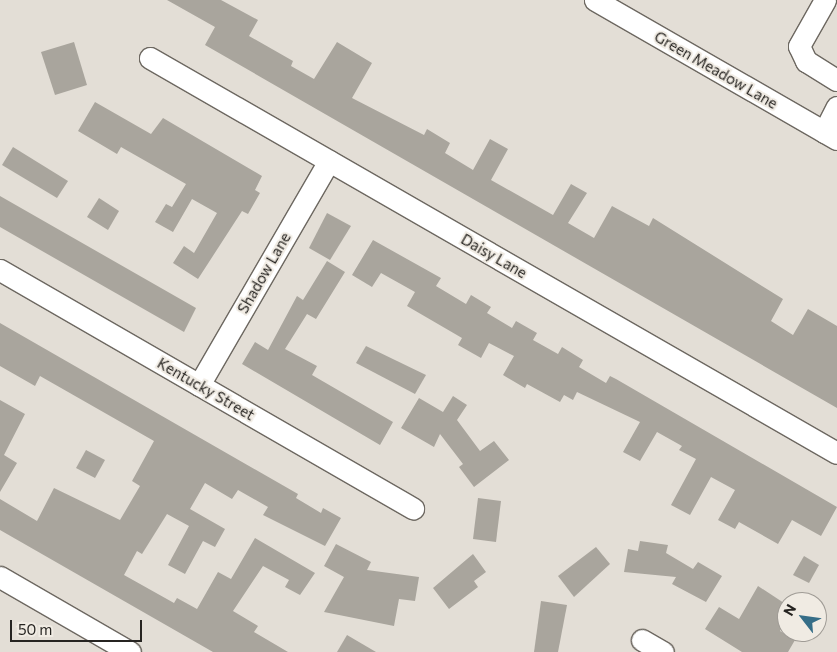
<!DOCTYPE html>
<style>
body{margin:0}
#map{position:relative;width:837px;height:652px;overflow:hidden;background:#e3ded6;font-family:Commissioner,sans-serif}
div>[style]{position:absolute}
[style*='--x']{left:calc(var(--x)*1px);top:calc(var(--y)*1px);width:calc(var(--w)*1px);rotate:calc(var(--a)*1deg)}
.building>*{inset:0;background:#a9a59d}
.roads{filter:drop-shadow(1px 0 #6d6861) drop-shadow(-1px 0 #6d6861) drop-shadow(0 1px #6d6861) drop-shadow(0 -1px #6d6861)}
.minor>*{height:21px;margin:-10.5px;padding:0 10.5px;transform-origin:10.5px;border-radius:10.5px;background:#fff}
span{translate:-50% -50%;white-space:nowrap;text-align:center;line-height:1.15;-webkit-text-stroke:4px #f0ebe3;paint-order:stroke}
.street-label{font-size:15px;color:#262421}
.north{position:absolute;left:777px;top:592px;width:50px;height:50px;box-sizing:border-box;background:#f0ebe3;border:1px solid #9f9b95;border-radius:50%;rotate:300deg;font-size:14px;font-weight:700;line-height:20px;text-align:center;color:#262421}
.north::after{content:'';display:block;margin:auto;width:18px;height:22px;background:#356d87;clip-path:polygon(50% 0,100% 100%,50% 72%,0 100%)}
.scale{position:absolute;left:10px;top:620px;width:132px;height:22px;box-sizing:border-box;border:2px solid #262421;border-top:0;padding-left:6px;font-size:15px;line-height:18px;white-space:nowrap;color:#262421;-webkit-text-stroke:4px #f0ebe3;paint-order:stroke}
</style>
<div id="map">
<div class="building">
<div style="clip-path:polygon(167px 0,221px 0,258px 20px,249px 36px,293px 61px,291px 66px,314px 79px,337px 42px,372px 63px,352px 98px,424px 135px,427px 129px,450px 143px,445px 153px,473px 170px,490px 139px,508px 149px,491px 180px,553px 215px,571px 184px,587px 193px,568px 223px,594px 238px,612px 206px,649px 226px,653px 218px,783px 299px,771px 321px,793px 335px,808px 309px,837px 326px,837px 408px,205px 45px,215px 27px)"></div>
<div style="clip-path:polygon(74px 42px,87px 85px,55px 95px,41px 52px)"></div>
<div style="clip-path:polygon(95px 102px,151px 134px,163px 118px,262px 176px,255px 190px,260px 193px,248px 214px,242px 211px,198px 279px,173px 263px,184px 246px,194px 253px,217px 213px,192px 199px,173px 232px,155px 222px,166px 204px,172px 207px,186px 184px,121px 147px,117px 154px,78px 131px)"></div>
<div style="clip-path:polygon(13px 147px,68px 181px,57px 198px,2px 165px)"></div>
<div style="clip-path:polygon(0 196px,196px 308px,184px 332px,0 227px)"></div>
<div style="clip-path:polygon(99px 198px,119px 211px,108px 230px,87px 217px)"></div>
<div style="clip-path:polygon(327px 213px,351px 226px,330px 260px,309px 248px)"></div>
<div style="clip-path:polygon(373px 240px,441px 278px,436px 286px,466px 304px,471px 295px,491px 307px,487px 313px,512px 328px,516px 321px,537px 333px,533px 340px,558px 354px,562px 347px,583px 360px,579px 367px,606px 383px,610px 376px,616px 379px,837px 507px,821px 536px,792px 520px,778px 544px,739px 522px,735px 529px,718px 520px,735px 490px,711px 477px,690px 515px,671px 505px,696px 459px,679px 450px,682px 446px,657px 432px,640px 461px,623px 452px,640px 422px,577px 392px,573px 400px,564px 395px,560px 402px,527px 384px,525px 388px,503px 375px,514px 356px,489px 343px,481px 358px,458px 345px,462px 338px,407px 306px,415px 292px,381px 273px,372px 287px,352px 275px)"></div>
<div style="clip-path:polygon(327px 261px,345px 272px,316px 319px,307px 314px,285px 349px,317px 366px,312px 375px,393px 422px,380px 445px,242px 364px,255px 342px,268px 350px,297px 296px,303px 300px)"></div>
<div style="clip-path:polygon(0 323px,298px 494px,296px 498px,321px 513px,323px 508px,341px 518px,325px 546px,263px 515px,268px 507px,238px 490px,232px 499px,205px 483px,190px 509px,225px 529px,215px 547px,203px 541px,185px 574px,168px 565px,189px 526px,167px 514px,142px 554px,137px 551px,124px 575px,174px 603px,177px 598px,197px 609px,218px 572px,231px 579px,255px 538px,315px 573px,300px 595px,285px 587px,289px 580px,263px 566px,233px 611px,258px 626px,254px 632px,288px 652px,213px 652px,0 530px,0 499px,37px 521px,54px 488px,120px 520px,140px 486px,132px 481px,154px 441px,40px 376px,35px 386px,0 366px)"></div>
<div style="clip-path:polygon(366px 346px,426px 375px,415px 394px,356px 363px)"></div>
<div style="clip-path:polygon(453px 396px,467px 405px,457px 420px,480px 451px,494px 441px,509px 460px,474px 487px,459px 467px,463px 464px,440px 434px,434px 447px,401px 428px,419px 398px,443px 412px)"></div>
<div style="clip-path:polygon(0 400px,25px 414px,4px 455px,17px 463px,0 492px)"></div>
<div style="clip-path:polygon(86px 450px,105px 460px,95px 478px,76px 468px)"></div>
<div style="clip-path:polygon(478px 498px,501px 501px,496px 542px,473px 539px)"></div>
<div style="clip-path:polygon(640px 541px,668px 545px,666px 553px,693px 569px,698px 562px,722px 576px,706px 602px,672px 584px,676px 577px,624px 572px,628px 549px,638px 551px)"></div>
<div style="clip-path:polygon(336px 544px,371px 562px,367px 570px,419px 577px,415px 601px,399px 599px,394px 626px,324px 612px,344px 577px,324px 566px)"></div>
<div style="clip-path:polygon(596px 547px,610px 564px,574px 597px,558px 576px)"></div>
<div style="clip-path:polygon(473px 554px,486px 572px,474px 581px,478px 587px,449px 609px,433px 588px)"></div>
<div style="clip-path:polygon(804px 556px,819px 565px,809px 583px,793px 575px)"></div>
<div style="clip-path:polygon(758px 586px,787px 605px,787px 618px,780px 631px,795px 640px,788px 652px,742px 652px,705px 629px,719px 607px,739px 619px)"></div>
<div style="clip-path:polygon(541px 601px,567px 605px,558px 652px,534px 652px)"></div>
<div style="clip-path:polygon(347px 635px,376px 652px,337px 652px)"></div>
</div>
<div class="roads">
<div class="minor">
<div style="--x:595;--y:0;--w:279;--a:29.9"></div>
<div style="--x:825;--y:0;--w:53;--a:119.5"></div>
<div style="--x:799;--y:46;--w:17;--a:65"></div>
<div style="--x:806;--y:61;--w:36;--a:32"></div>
<div style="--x:150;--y:58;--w:792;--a:29.9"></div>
<div style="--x:824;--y:132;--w:28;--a:-63"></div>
<div style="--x:0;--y:270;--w:477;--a:30"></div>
<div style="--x:199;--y:385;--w:259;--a:-59.9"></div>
<div style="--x:0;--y:577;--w:150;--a:30"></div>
<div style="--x:642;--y:640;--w:24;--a:30"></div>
</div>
</div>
<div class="street-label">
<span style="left:716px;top:70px;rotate:30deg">Green Meadow Lane</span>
<span style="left:494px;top:256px;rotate:30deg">Daisy Lane</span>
<span style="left:264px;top:273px;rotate:-60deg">Shadow Lane</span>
<span style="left:206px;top:389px;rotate:30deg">Kentucky Street</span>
</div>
<div class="north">N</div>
<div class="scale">50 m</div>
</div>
